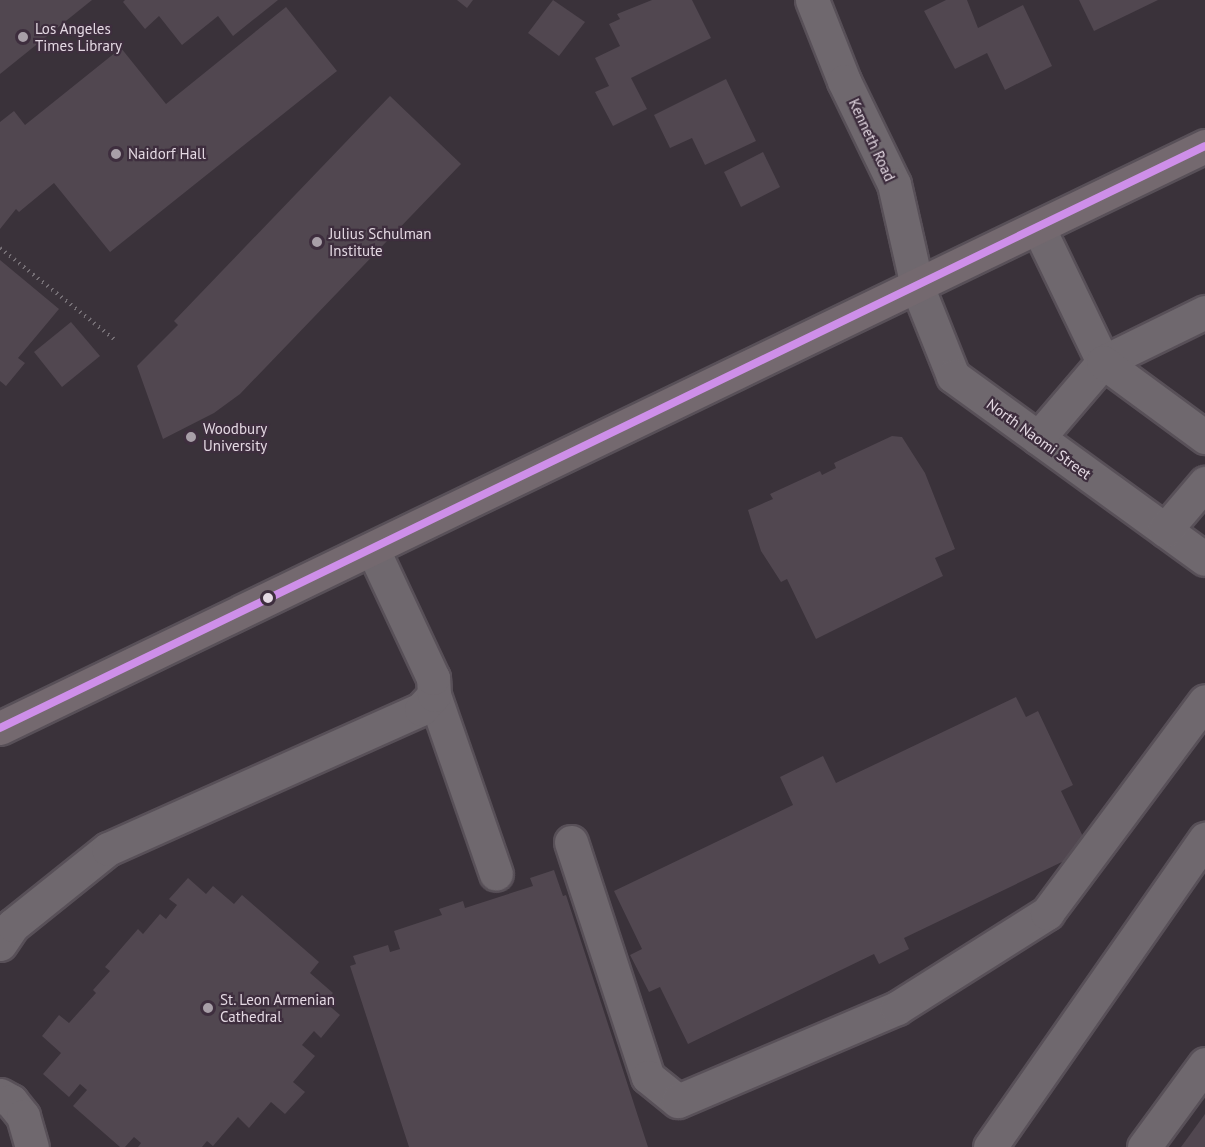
<!DOCTYPE html>
<style>
body{margin:0}
#map{position:relative;width:1205px;height:1147px;overflow:hidden;background:#3a323a;font-family:"PT Sans",sans-serif}
div>[style]{position:absolute}
[style*='--x']{left:calc(var(--x)*1px);top:calc(var(--y)*1px);width:calc(var(--w)*1px);rotate:calc(var(--a)*1deg)}
.building>*{inset:0;background:#514750}
.path>*{height:4px;margin-top:-2px;transform-origin:0;background:repeating-linear-gradient(90deg,#756f75 0 1.5px,transparent 0 6px)}
.roads{filter:drop-shadow(2px 0 #585058) drop-shadow(-2px 0 #585058) drop-shadow(0 2px #585058) drop-shadow(0 -2px #585058)}
.minor>*{height:33px;margin:-16.5px;padding:0 16.5px;transform-origin:16.5px;border-radius:16.5px;background:#6f686e}
.major>*{height:33px;margin:-16.5px;padding:0 16.5px;transform-origin:16.5px;border-radius:16.5px;background:#74696f}
.bus-1>*{height:8px;margin:-4px;padding:0 4px;transform-origin:4px;border-radius:4px;background:#ce8fe9}
.dots>*{width:16px;height:16px;translate:-50% -50%;box-sizing:border-box;border:3px solid #3e2e3e;border-radius:50%}
span{translate:-50% -50%;white-space:nowrap;text-align:center;line-height:1.15;-webkit-text-stroke:4.5px #3e2e3e;paint-order:stroke}
.poi-label{font-size:15px;color:#e4d9e3}
.left{translate:0 -50%;text-align:left}
.street-label{font-size:15px;color:#e4d9e3}
</style>
<div id="map">
<div class="building">
<div style="clip-path:polygon(0 0,92px 0,0 74px)"></div>
<div style="clip-path:polygon(125px 0,278px 0,233px 36px,218px 16px,182px 45px,159px 16px,145px 29px,123px 2px)"></div>
<div style="clip-path:polygon(457px 0,473px 0,467px 8px)"></div>
<div style="clip-path:polygon(553px 0,585px 22px,559px 56px,528px 33px)"></div>
<div style="clip-path:polygon(652px 0,692px 0,711px 38px,631px 78px,647px 109px,613px 126px,595px 92px,609px 86px,595px 58px,620px 46px,609px 24px,620px 19px,617px 14px)"></div>
<div style="clip-path:polygon(946px 0,967px 0,978px 28px,1023px 5px,1052px 66px,1005px 90px,987px 53px,955px 69px,924px 11px)"></div>
<div style="clip-path:polygon(1079px 0,1158px 0,1094px 31px)"></div>
<div style="clip-path:polygon(286px 7px,337px 71px,110px 252px,54px 183px,19px 212px,16px 209px,0 229px,0 122px,14px 111px,25px 125px,121px 48px,166px 104px)"></div>
<div style="clip-path:polygon(726px 79px,756px 141px,705px 165px,692px 138px,670px 148px,654px 115px)"></div>
<div style="clip-path:polygon(390px 96px,461px 164px,240px 394px,214px 413px,163px 439px,137px 366px,178px 325px,174px 321px)"></div>
<div style="clip-path:polygon(763px 152px,780px 187px,741px 207px,724px 172px)"></div>
<div style="clip-path:polygon(0 260px,59px 309px,18px 358px,25px 363px,6px 386px,0 381px)"></div>
<div style="clip-path:polygon(71px 322px,100px 356px,62px 387px,34px 352px)"></div>
<div style="clip-path:polygon(892px 436px,902px 437px,925px 473px,955px 549px,935px 558px,943px 576px,816px 639px,787px 579px,781px 582px,761px 551px,748px 510px,773px 499px,770px 494px,820px 471px,822px 475px,836px 468px,834px 463px)"></div>
<div style="clip-path:polygon(1016px 697px,1026px 717px,1038px 711px,1073px 785px,1061px 791px,1089px 849px,904px 938px,909px 949px,879px 964px,874px 954px,688px 1044px,660px 987px,649px 992px,630px 955px,642px 949px,614px 891px,793px 805px,780px 777px,823px 756px,836px 783px)"></div>
<div style="clip-path:polygon(554px 870px,563px 896px,566px 895px,648px 1147px,409px 1147px,350px 966px,356px 964px,353px 956px,388px 945px,390px 952px,400px 949px,394px 931px,442px 915px,439px 909px,463px 901px,465px 908px,533px 886px,530px 878px)"></div>
<div style="clip-path:polygon(188px 878px,206px 894px,213px 886px,234px 904px,242px 895px,319px 962px,310px 973px,333px 993px,325px 1002px,340px 1015px,321px 1038px,314px 1031px,302px 1045px,315px 1056px,293px 1082px,305px 1092px,285px 1114px,271px 1102px,249px 1128px,238px 1117px,213px 1146px,207px 1141px,202px 1147px,138px 1147px,141px 1143px,134px 1137px,125px 1147px,120px 1147px,73px 1106px,87px 1090px,80px 1084px,69px 1097px,43px 1074px,61px 1053px,42px 1036px,59px 1015px,69px 1023px,96px 993px,93px 990px,110px 971px,105px 967px,138px 929px,143px 934px,160px 914px,166px 919px,177px 905px,169px 899px)"></div>
<div style="clip-path:polygon(1205px 1114px,1205px 1147px,1181px 1147px)"></div>
</div>
<div class="path">
<div style="--x:0;--y:248;--w:146;--a:38.6"></div>
</div>
<div class="roads">
<div class="minor">
<div style="--x:812;--y:0;--w:87;--a:68.4"></div>
<div style="--x:844;--y:81;--w:114;--a:64.1"></div>
<div style="--x:894;--y:184;--w:105;--a:77.3"></div>
<div style="--x:917;--y:286;--w:97;--a:68.2"></div>
<div style="--x:953;--y:376;--w:311;--a:36"></div>
<div style="--x:1038;--y:227;--w:150;--a:64.3"></div>
<div style="--x:1103;--y:362;--w:114;--a:-26.1"></div>
<div style="--x:1038;--y:438;--w:100;--a:-49.5"></div>
<div style="--x:1103;--y:362;--w:127;--a:36.3"></div>
<div style="--x:1165;--y:530;--w:62;--a:-49.6"></div>
<div style="--x:434;--y:695;--w:189;--a:70.9"></div>
<div style="--x:571;--y:842;--w:247;--a:71.9"></div>
<div style="--x:648;--y:1077;--w:38;--a:39"></div>
<div style="--x:678;--y:1101;--w:238;--a:-23"></div>
<div style="--x:897;--y:1008;--w:178;--a:-32.3"></div>
<div style="--x:1047;--y:913;--w:264;--a:-53.3"></div>
<div style="--x:0;--y:944;--w:23;--a:-56"></div>
<div style="--x:13;--y:925;--w:122;--a:-38.7"></div>
<div style="--x:108;--y:849;--w:343;--a:-24.1"></div>
<div style="--x:421;--y:709;--w:19;--a:-47"></div>
<div style="--x:434;--y:695;--w:17;--a:-93"></div>
<div style="--x:433;--y:678;--w:141;--a:-115.1"></div>
<div style="--x:0;--y:1095;--w:13;--a:29"></div>
<div style="--x:11;--y:1101;--w:19;--a:51"></div>
<div style="--x:23;--y:1116;--w:32;--a:74"></div>
<div style="--x:990;--y:1147;--w:376;--a:-55.1"></div>
<div style="--x:1144;--y:1147;--w:103;--a:-53.7"></div>
</div>
<div class="major">
<div style="--x:0;--y:728;--w:1338;--a:-25.78"></div>
</div>
</div>
<div class="bus-1">
<div style="--x:0;--y:728;--w:1338;--a:-25.78"></div>
</div>
<div class="dots">
<div style="left:23px;top:37px;background:#a89fa8"></div>
<div style="left:116px;top:154px;background:#a89fa8"></div>
<div style="left:317px;top:242px;background:#a89fa8"></div>
<div style="left:191px;top:437px;background:#a89fa8"></div>
<div style="left:268px;top:598px;background:#e4d9e3"></div>
<div style="left:208px;top:1008px;background:#a89fa8"></div>
</div>
<div class="poi-label">
<span class="left" style="left:35px;top:37px">Los Angeles<br>Times Library</span>
<span class="left" style="left:128px;top:154px">Naidorf Hall</span>
<span class="left" style="left:329px;top:242px">Julius Schulman<br>Institute</span>
<span class="left" style="left:203px;top:437px">Woodbury<br>University</span>
<span class="left" style="left:220px;top:1008px">St. Leon Armenian<br>Cathedral</span>
</div>
<div class="street-label">
<span style="left:872px;top:140px;rotate:65deg">Kenneth Road</span>
<span style="left:1039px;top:439px;rotate:36deg">North Naomi Street</span>
</div>
</div>
